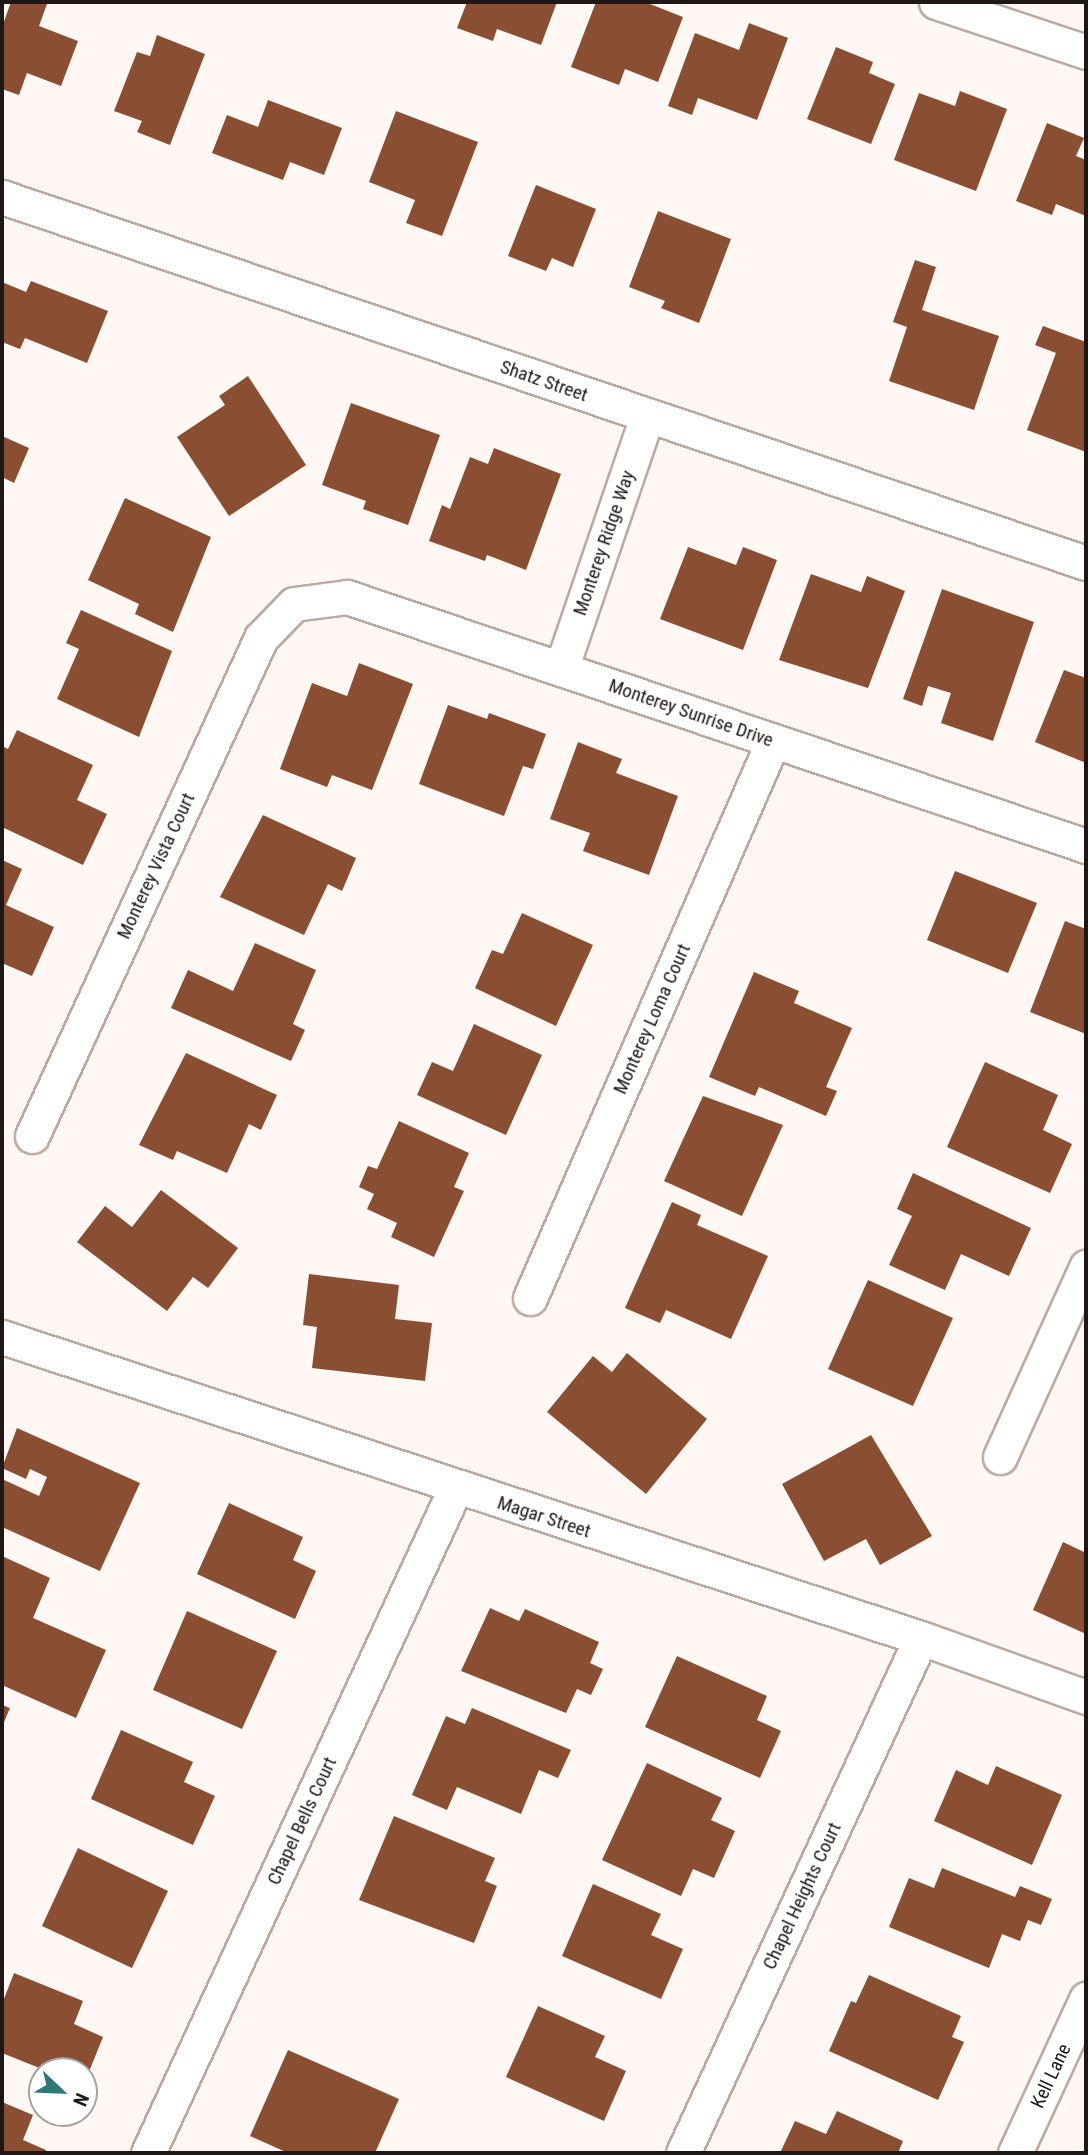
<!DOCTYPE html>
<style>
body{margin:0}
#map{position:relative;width:1088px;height:2155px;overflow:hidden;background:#fef7f3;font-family:"Roboto Condensed",sans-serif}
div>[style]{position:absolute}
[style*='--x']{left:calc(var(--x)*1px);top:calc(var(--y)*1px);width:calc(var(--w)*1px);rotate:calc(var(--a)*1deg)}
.building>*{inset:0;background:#8a4e32}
.roads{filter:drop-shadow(2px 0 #bcaaa2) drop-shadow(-2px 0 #bcaaa2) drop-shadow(0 2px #bcaaa2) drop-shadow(0 -2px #bcaaa2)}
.minor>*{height:33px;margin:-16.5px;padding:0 16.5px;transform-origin:16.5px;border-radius:16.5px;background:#fff}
span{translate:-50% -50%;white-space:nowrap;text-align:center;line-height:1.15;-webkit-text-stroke:7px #fff;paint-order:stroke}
.street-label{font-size:19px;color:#1e1715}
.frame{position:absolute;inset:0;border:4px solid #1e1715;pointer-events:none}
.north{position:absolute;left:28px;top:2057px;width:70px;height:70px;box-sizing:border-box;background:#fff;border:2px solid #a5a2a1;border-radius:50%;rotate:113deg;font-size:19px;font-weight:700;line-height:28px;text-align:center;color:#1e1715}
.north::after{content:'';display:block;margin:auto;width:24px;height:32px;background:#2f7878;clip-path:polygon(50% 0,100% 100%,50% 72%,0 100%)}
</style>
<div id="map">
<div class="building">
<div style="clip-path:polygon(11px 2px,47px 4px,39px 26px,78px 41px,61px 86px,27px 73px,19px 95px,2px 89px,2px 27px)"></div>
<div style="clip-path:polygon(467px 2px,557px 2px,541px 45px,497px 29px,493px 41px,457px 28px)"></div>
<div style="clip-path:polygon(596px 2px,645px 2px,683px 17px,658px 82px,625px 69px,619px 85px,571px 67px)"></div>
<div style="clip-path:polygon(749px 23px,788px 38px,757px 120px,698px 98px,692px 115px,668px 106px,695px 33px,739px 50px)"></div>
<div style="clip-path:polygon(157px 35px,205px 54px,170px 145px,137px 132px,142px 121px,114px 111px,137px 52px,150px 56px)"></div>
<div style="clip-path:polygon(836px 47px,873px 62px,869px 73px,895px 84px,871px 144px,807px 119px)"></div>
<div style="clip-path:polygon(960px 91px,1007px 109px,976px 191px,894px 160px,919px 93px,955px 106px)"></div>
<div style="clip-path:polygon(268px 100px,342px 128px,324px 175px,290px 162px,283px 180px,212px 153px,227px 115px,258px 127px)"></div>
<div style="clip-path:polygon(396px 111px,478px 142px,442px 236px,406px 223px,415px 200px,369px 182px)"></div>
<div style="clip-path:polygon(1047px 123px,1084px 138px,1076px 156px,1086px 160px,1086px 216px,1056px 204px,1052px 215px,1016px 201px)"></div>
<div style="clip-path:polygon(536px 185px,596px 209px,573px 267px,552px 258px,546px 271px,508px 256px)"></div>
<div style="clip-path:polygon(658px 211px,731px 239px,699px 323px,661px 308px,665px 301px,629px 287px)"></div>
<div style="clip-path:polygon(915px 260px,936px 267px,922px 310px,999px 336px,974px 410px,889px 381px,907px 327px,893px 322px)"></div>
<div style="clip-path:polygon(31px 281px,108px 311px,87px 363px,25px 338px,20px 349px,2px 342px,2px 282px,26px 292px)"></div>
<div style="clip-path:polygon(1043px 326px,1086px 342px,1086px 452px,1027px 430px,1056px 353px,1035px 345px)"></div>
<div style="clip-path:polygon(248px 376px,306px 465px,229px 516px,177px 437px,225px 405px,219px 396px)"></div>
<div style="clip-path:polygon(351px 403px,440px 435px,408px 525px,363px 509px,366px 501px,322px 485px)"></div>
<div style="clip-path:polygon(2px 436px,29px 448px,14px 483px,2px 477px)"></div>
<div style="clip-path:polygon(494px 448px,561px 474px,526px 570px,487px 555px,485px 561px,429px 541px,442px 505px,450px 509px,470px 457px,488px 464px)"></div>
<div style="clip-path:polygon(125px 498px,211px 537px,173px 632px,135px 614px,139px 604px,88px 580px)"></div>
<div style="clip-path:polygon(688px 547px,736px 565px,743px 547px,777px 560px,743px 650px,660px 619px)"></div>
<div style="clip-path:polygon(811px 574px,861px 592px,867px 576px,905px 591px,868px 688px,779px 660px)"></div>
<div style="clip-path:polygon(942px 589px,1034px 622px,993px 741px,941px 723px,951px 693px,928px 686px,922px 706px,903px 699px)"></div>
<div style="clip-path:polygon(81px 610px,172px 651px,139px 737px,57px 699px,79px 649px,66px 643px)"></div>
<div style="clip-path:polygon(359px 663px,413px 684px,372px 790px,332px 775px,327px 787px,280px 769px,312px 683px,347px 696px)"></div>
<div style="clip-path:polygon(1064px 670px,1086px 678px,1086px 763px,1035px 742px)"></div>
<div style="clip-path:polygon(448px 705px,487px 719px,489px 713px,546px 734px,533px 769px,523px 766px,504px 816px,419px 784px)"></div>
<div style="clip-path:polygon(17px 730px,93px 765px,77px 800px,107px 814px,83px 865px,2px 827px,2px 746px,8px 749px)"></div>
<div style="clip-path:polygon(578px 742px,622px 759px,616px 773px,678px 796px,649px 875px,583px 851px,590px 833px,550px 819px)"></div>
<div style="clip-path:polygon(263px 815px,356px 858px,342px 891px,328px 884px,304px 935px,220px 897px)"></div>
<div style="clip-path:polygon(2px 860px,22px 869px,6px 905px,54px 927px,32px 976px,2px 963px)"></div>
<div style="clip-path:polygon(955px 871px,1037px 903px,1008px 973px,927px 940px)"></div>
<div style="clip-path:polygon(522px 913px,593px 945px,556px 1026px,475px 988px,492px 950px,503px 954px)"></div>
<div style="clip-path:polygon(1065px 921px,1086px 929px,1086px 1034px,1030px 1012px)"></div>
<div style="clip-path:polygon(255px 943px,316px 970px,293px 1024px,305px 1030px,291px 1061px,171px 1008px,188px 970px,233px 991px)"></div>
<div style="clip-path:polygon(754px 972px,799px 991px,794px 1003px,852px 1028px,826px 1087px,837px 1091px,826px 1116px,759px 1087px,755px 1096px,709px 1077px)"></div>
<div style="clip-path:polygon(474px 1024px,542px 1055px,506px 1135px,417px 1095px,432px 1062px,453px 1071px)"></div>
<div style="clip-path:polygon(186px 1053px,277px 1095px,261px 1130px,249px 1124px,227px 1173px,177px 1151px,173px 1160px,139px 1145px)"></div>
<div style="clip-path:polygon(985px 1062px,1058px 1095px,1043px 1130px,1072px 1144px,1050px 1193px,947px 1147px)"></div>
<div style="clip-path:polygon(703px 1096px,783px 1125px,742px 1216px,664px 1181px)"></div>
<div style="clip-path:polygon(399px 1121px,469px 1153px,454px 1187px,464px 1191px,434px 1257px,391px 1237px,397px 1223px,367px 1209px,374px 1194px,359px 1187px,368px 1166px,377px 1169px)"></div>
<div style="clip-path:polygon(913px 1173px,1031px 1228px,1009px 1276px,961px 1254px,945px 1290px,889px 1265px,912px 1216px,897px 1209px)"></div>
<div style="clip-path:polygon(161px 1190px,238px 1248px,208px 1288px,193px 1277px,167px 1311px,77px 1242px,105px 1206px,132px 1227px)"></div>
<div style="clip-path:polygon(672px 1202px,701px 1215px,697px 1225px,768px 1256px,731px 1339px,666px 1310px,660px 1323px,625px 1308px)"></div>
<div style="clip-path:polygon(309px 1274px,399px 1285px,395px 1319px,432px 1323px,425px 1381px,312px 1368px,317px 1327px,303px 1325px)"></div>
<div style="clip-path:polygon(868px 1280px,953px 1318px,913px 1406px,828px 1369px)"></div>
<div style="clip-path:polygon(627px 1353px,707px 1419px,646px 1494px,547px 1412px,593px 1356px,612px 1372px)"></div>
<div style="clip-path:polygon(17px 1428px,140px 1483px,100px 1571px,2px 1527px,2px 1479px,39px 1496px,47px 1477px,30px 1469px,26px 1479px,2px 1468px)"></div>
<div style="clip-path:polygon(871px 1435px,932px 1536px,880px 1565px,866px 1539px,824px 1561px,782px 1484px)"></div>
<div style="clip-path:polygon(229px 1503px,303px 1537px,293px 1560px,316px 1571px,295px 1619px,197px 1574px)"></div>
<div style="clip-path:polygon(1063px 1542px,1086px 1553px,1086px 1634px,1033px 1610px)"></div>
<div style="clip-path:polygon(2px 1556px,50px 1578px,33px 1618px,106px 1650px,76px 1718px,2px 1685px)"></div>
<div style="clip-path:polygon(490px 1608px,519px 1621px,525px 1609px,599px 1642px,590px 1663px,603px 1669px,591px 1695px,577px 1689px,566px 1713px,461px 1671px)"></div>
<div style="clip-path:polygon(187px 1611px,277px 1651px,242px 1729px,153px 1690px)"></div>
<div style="clip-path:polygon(677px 1656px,767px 1696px,757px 1720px,781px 1731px,760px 1778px,645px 1727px)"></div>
<div style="clip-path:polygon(2px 1705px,10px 1708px,2px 1727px)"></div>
<div style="clip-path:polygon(472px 1708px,571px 1750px,558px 1778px,539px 1770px,521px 1814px,457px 1787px,447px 1810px,412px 1795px,446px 1716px,465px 1724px)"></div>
<div style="clip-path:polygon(121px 1730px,193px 1762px,184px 1782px,215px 1796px,193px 1845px,91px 1799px)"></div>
<div style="clip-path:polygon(647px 1763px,722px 1798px,711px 1820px,735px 1831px,714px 1878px,693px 1869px,681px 1896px,602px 1860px)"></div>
<div style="clip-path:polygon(996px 1766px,1062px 1795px,1032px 1865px,934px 1821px,956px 1770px,988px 1785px)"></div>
<div style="clip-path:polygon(394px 1816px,495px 1858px,485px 1881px,497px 1886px,474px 1943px,359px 1900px)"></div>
<div style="clip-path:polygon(78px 1848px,168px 1891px,132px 1968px,42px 1926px)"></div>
<div style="clip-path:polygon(942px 1868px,1015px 1897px,1020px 1886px,1052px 1899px,1041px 1925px,1028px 1920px,1020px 1941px,1002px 1934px,989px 1968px,889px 1927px,909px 1878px,934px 1888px)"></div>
<div style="clip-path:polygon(593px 1884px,661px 1914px,651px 1935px,683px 1949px,661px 1999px,562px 1956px)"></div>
<div style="clip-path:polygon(14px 1973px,83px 2001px,74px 2024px,103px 2037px,84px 2084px,84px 2071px,47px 2071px,2px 2053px,2px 2004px)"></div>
<div style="clip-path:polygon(869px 1975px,961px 2016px,952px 2037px,964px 2042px,938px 2100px,829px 2051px,851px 2001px,856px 2003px)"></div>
<div style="clip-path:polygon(538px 2006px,605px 2036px,595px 2057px,626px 2071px,604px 2121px,506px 2077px)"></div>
<div style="clip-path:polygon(288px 2050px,399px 2099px,375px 2153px,288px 2153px,250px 2136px)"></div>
<div style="clip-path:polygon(2px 2102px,33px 2115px,23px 2140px,46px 2150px,45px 2153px,2px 2153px)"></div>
<div style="clip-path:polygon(837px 2111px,903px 2141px,898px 2153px,780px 2153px,795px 2121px,826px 2134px)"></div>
</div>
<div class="roads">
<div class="minor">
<div style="--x:936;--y:2;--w:158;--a:18.4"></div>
<div style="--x:2;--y:197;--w:1144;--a:18.66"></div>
<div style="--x:561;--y:669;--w:267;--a:-71.2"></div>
<div style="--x:32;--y:1136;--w:548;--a:-65.31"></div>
<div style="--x:261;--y:638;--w:47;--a:-45.9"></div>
<div style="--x:294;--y:604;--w:53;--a:-7.5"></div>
<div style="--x:347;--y:597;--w:780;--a:18.62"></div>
<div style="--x:530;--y:1298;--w:608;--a:-66.43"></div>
<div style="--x:2;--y:1337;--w:967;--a:18.14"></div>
<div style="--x:921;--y:1638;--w:175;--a:19.7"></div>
<div style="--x:1000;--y:1457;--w:209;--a:-65.6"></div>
<div style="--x:148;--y:2153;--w:732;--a:-65.19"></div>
<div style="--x:683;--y:2153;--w:567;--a:-65.2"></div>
<div style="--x:1015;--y:2153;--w:170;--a:-65.2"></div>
</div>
</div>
<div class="street-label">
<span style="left:544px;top:381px;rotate:19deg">Shatz Street</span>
<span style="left:604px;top:543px;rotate:-71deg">Monterey Ridge Way</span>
<span style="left:691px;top:713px;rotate:19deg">Monterey Sunrise Drive</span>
<span style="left:156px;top:866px;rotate:-65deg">Monterey Vista Court</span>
<span style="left:652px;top:1019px;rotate:-66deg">Monterey Loma Court</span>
<span style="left:544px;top:1517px;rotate:18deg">Magar Street</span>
<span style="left:302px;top:1821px;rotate:-65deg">Chapel Bells Court</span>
<span style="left:802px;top:1896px;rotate:-65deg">Chapel Heights Court</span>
<span style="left:1051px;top:2076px;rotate:-65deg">Kell Lane</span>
</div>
<div class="frame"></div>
<div class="north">N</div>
</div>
